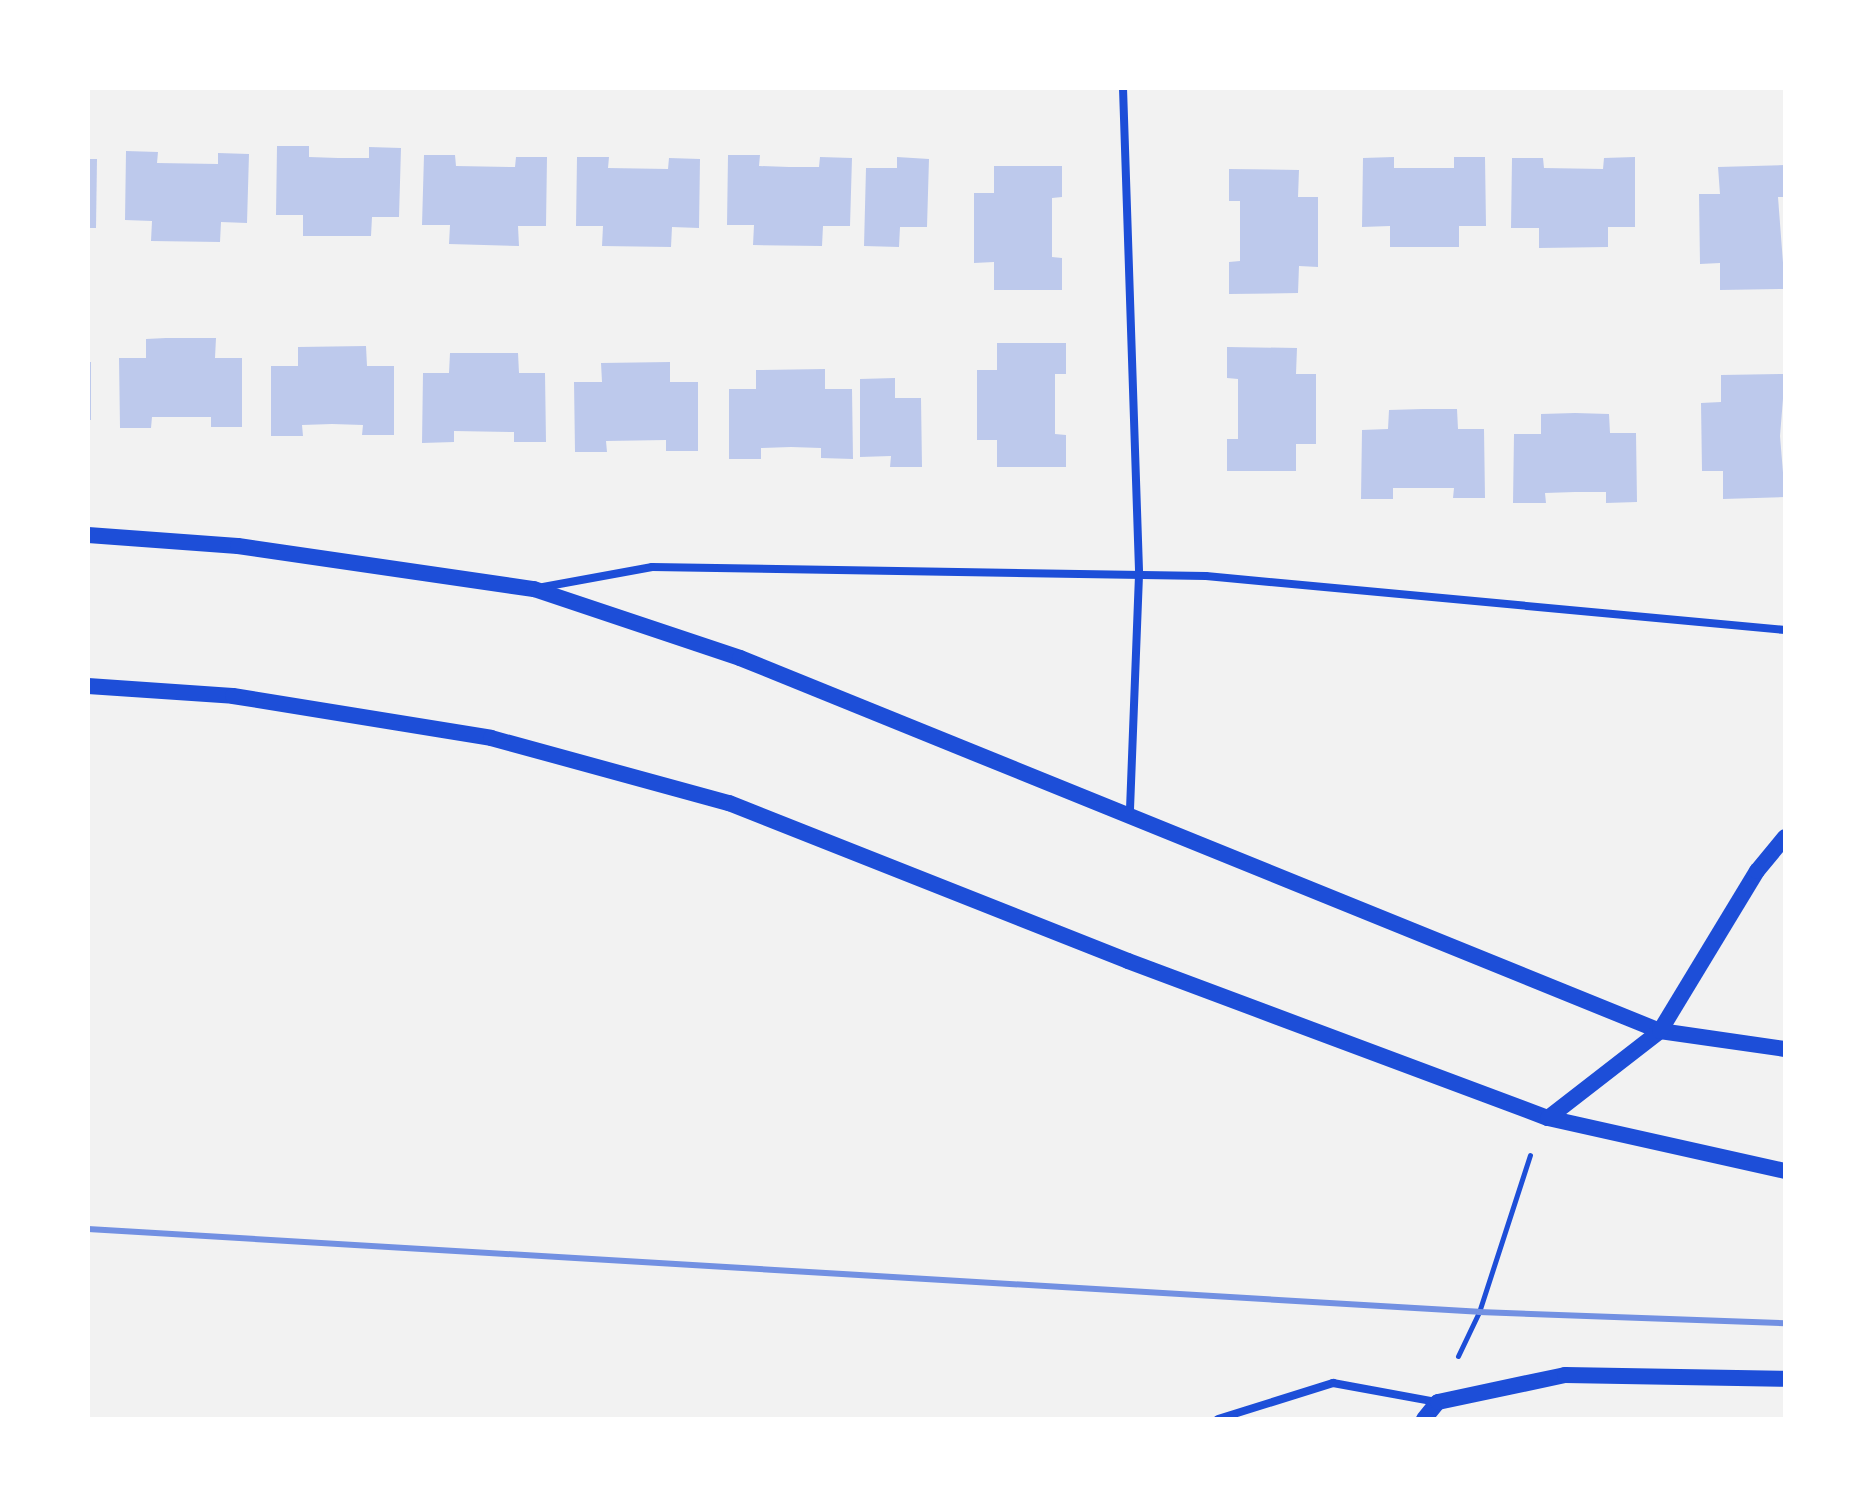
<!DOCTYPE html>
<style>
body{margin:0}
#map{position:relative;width:1873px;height:1507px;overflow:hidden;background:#f2f2f2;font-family:"Roboto Serif",serif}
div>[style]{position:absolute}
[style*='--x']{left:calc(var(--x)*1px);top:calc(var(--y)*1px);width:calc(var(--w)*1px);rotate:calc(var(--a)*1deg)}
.building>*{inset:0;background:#bdc9ec}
.path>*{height:5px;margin:-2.5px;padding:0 2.5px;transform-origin:2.5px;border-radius:2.5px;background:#1d4ed8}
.minor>*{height:8px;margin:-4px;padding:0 4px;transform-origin:4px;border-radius:4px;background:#1d4ed8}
.secondary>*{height:16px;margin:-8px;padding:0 8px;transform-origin:8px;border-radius:8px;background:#1d4ed8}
.rail>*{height:6px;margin:-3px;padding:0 3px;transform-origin:3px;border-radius:3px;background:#7290e2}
span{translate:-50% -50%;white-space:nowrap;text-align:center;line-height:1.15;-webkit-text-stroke:6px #fff;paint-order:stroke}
.frame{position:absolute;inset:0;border:90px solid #fff;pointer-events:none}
</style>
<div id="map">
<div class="building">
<div style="clip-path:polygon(277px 146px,309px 146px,309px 157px,338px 158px,369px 158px,369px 147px,401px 148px,399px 217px,372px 217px,371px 236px,303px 236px,303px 215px,276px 215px)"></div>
<div style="clip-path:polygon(126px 151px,158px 152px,157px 163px,218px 164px,218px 153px,249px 154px,247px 223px,221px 222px,220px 242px,151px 241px,152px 221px,125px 220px)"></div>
<div style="clip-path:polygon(424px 155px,455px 155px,456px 166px,515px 167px,516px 157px,547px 157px,546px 226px,518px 226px,519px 246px,449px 244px,450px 225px,422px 225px)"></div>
<div style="clip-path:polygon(728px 155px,760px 155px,759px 166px,789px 167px,819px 167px,820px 157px,852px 158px,850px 226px,823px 226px,822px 246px,753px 245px,754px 225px,727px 225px)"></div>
<div style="clip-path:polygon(577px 157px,609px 157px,608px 168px,668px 169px,669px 158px,700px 159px,699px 228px,672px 227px,671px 247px,602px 246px,603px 226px,576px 226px)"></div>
<div style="clip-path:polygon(897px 157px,929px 159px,927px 227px,900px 227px,899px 247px,864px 246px,866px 168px,897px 168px)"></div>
<div style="clip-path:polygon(1394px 157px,1394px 168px,1454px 168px,1454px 157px,1485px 157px,1486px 226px,1459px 226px,1459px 247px,1390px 247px,1390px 226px,1362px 227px,1363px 158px)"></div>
<div style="clip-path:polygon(1635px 157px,1635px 227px,1608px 227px,1608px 247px,1539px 248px,1539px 228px,1511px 228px,1512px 158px,1543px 158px,1544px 168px,1603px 169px,1604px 158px)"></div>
<div style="clip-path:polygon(88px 159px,97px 159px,96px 228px,88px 228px)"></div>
<div style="clip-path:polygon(1785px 165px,1785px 197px,1778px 197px,1785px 289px,1720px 290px,1720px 263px,1700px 264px,1699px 194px,1720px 194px,1718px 167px)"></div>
<div style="clip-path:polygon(994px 166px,1062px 166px,1062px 197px,1052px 198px,1052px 257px,1062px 258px,1062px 290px,994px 290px,994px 262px,974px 263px,974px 193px,994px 193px)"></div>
<div style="clip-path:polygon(1229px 169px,1299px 170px,1298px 197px,1318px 197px,1318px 267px,1299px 266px,1298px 293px,1229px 294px,1229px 262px,1240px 261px,1240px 201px,1229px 201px)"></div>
<div style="clip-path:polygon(166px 338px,216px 338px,215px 358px,242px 358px,242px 427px,211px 427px,211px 417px,152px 417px,151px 428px,120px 428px,119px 358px,146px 358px,146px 339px)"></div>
<div style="clip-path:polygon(997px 343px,1066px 343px,1066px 374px,1055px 374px,1055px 434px,1066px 435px,1066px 467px,997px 467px,997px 440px,977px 440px,977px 370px,997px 370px)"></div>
<div style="clip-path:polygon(366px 346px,367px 366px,394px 366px,394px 435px,362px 435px,363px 425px,332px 424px,302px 425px,303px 436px,271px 436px,271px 366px,298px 366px,298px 347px)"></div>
<div style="clip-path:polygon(1227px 347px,1297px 348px,1296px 374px,1316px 374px,1316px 444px,1296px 444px,1296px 471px,1227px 471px,1227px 439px,1238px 439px,1238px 379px,1227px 378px)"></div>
<div style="clip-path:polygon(450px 353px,518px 353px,519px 373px,545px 373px,546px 442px,514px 442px,514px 432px,454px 431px,454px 442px,422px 443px,423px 373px,449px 373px)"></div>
<div style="clip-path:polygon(88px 362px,91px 362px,91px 420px,88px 420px)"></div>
<div style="clip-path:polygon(670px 362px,670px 382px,698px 382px,698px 451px,666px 451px,666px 440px,606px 441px,607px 452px,575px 452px,574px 382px,602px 382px,601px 363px)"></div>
<div style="clip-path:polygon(825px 369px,825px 389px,852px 389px,853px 459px,821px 458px,821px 448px,791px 447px,761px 448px,761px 459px,729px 459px,729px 389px,756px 389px,756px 370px)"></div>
<div style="clip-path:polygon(1785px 374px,1780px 436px,1785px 497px,1723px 499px,1723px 471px,1702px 471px,1701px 403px,1721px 402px,1721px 375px)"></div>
<div style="clip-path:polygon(895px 378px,895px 398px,921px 398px,922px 467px,890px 467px,891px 456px,860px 457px,860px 379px)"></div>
<div style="clip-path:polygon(1423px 409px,1457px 409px,1458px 429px,1484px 429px,1485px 498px,1453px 498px,1454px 488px,1393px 488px,1393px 499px,1361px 499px,1362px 430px,1388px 429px,1389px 410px)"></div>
<div style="clip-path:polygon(1575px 413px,1609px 414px,1610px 433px,1636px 433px,1637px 502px,1606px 503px,1606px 492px,1575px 492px,1545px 493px,1546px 503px,1513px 503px,1514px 434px,1541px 434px,1541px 414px)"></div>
</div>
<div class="path">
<div style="--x:1458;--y:1356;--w:49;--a:-64.5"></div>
<div style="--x:1479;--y:1312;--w:165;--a:-72"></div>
</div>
<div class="minor">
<div style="--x:1123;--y:88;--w:487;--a:88.1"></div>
<div style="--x:1139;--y:575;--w:239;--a:92.2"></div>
<div style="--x:543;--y:587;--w:111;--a:-10.4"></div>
<div style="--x:652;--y:567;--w:554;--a:0.93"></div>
<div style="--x:1206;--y:576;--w:582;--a:5.33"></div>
<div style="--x:1218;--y:1419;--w:121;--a:-17.4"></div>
<div style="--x:1333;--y:1383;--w:106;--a:10.4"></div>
</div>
<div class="secondary">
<div style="--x:88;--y:535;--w:150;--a:4.2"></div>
<div style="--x:238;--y:546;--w:299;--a:8.3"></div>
<div style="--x:534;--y:589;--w:217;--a:18.5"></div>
<div style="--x:740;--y:658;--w:993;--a:22.07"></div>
<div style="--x:1660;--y:1031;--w:126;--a:8.2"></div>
<div style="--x:88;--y:686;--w:145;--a:3.9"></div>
<div style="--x:233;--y:696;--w:261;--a:9.2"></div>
<div style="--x:491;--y:738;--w:247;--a:15.3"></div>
<div style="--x:729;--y:803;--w:429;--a:21.6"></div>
<div style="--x:1128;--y:961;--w:448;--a:20.5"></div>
<div style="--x:1548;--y:1118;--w:243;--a:12.6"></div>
<div style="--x:1548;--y:1118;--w:142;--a:-37.8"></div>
<div style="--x:1660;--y:1031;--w:187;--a:-58.8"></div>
<div style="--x:1757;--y:871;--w:44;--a:-50.5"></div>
<div style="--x:1424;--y:1419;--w:22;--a:-51"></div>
<div style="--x:1438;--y:1402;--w:130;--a:-12"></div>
<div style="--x:1565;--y:1375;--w:220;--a:1"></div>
</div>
<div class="rail">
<div style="--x:88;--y:1229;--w:1393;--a:3.41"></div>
<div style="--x:1479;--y:1312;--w:306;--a:2.1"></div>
</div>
<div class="frame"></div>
</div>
